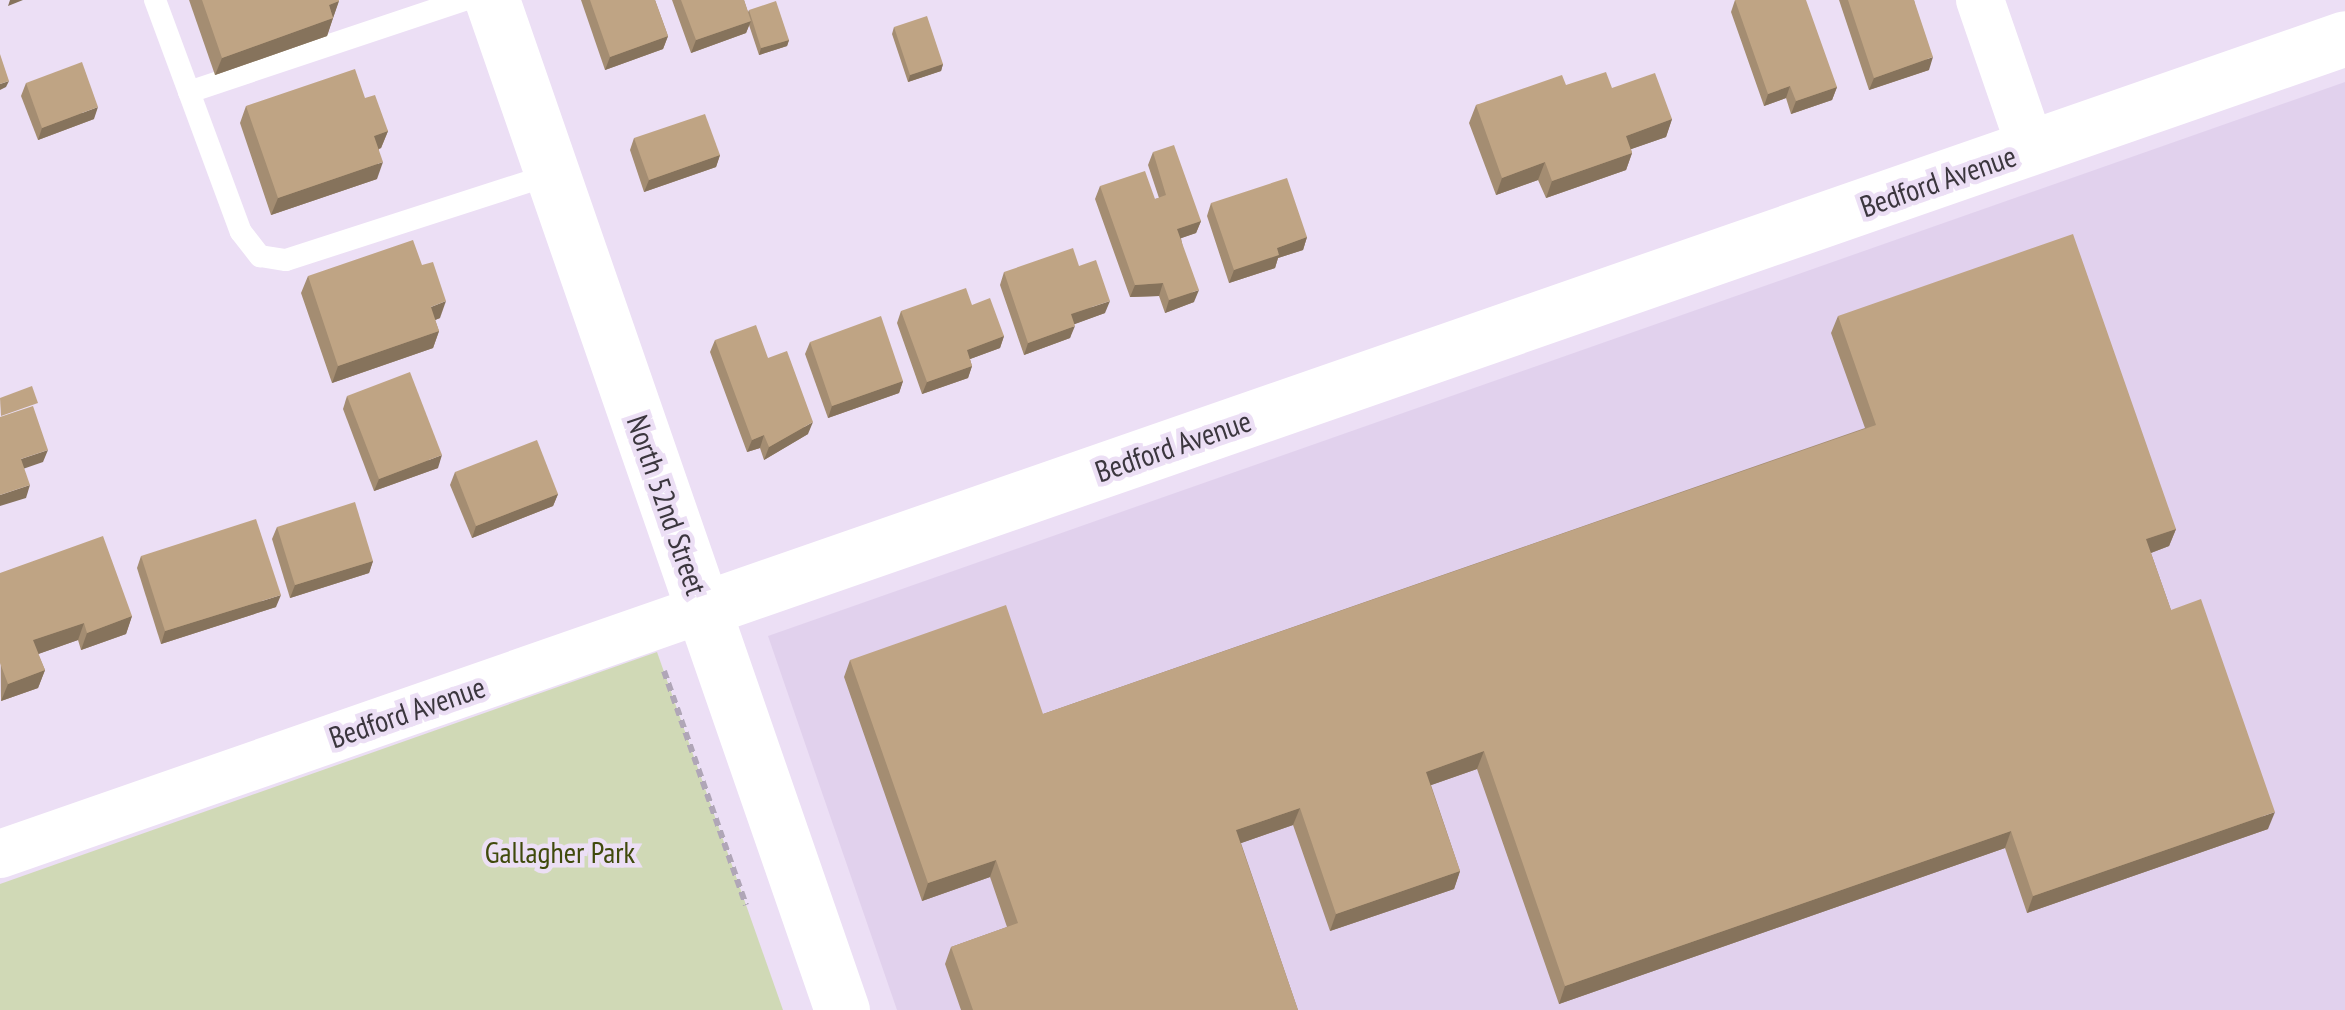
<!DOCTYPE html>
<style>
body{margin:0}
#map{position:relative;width:2345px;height:1010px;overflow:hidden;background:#ecdff5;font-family:"PT Sans Narrow",sans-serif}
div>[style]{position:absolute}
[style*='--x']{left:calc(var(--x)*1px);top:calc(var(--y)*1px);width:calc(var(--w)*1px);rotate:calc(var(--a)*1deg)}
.built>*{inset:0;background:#e1d1ed}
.green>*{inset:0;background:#d0d9b6}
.path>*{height:6px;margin-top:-3px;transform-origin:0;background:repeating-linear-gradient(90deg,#b0a6b7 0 8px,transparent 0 13px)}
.lane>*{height:22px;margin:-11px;padding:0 11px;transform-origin:11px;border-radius:11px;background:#fff}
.street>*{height:48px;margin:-24px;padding:0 24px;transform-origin:24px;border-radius:24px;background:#fff}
.secondary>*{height:55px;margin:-27.5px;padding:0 27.5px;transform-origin:27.5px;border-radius:27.5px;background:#fff}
.wall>*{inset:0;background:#a48d72}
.shaded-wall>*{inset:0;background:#86735c}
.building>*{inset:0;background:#bfa484}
span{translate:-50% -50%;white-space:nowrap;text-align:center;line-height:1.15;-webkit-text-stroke:9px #ecdff5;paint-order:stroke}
.street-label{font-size:30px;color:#3b363e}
.park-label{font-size:30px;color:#404a0c}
</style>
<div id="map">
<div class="built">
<div style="clip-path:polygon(2345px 82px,2345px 1010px,897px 1010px,768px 636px)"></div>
</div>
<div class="green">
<div style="clip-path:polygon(657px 652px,783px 1010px,0 1010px,0 884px)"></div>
</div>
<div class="path">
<div style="--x:664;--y:671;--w:248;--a:70.7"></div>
</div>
<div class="lane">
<div style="--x:155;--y:0;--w:247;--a:69.7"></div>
<div style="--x:241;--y:232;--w:31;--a:52"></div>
<div style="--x:260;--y:256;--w:26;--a:9"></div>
<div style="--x:286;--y:260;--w:281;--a:-17.9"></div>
<div style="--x:189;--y:92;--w:290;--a:-18.5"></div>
</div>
<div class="street">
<div style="--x:1980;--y:0;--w:157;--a:71"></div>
<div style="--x:0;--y:854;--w:744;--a:-19.21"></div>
</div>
<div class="secondary">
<div style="--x:492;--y:0;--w:1069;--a:70.89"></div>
<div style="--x:703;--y:609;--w:1738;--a:-19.17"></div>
</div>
<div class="wall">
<div style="clip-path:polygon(189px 0,339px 0,327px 36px,215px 75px)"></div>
<div style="clip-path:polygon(581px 0,655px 0,668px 36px,663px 49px,605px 70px)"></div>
<div style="clip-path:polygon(672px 0,744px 0,748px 12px,749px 10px,789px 40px,787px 46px,759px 55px,749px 25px,746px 33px,691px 53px)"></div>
<div style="clip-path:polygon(1735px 0,1837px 87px,1832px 100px,1791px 114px,1786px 98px,1764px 106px,1731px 12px)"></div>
<div style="clip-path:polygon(1839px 0,1914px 0,1929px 70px,1869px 90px)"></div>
<div style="clip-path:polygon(894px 27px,943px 64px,941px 71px,908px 82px,892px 34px)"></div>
<div style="clip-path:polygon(26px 83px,94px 119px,38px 140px,21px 96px)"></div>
<div style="clip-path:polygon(1566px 85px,1612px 88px,1672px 119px,1666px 137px,1631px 149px,1632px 153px,1626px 170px,1546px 198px,1538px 180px,1496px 195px,1469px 123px,1476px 105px)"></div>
<div style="clip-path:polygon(365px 98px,388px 131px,381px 148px,379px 149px,377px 179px,271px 215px,240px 123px,246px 106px)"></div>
<div style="clip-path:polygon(634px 138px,720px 155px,716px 167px,644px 192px,630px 150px)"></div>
<div style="clip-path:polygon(1153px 152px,1201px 221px,1196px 233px,1181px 238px,1194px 302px,1165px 313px,1159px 296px,1130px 297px,1095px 199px,1100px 186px,1155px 199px,1159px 198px,1148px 165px)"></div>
<div style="clip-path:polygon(1211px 203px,1307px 237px,1303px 250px,1278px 258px,1275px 268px,1229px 283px,1207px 216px)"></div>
<div style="clip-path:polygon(1004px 272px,1105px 313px,1074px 324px,1070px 338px,1024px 355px,1000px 285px)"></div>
<div style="clip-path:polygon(308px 276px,440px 318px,435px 320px,439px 331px,433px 348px,332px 383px,301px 293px)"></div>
<div style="clip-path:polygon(972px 305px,1004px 336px,1000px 348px,970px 359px,972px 366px,968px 378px,922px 394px,897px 323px,901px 311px)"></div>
<div style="clip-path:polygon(1838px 316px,2176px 529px,2169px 546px,2151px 553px,2171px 610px,2268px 829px,2027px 913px,2005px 848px,1559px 1004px,1477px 769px,1431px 785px,1460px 871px,1454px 889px,1330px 931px,1293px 825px,1241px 843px,1298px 1010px,961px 1010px,945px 964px,951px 947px,1007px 927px,990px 877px,922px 901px,844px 677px,850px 660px,1043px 714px,1865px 428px,1831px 333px)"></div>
<div style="clip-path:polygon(715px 340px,768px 358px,808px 434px,764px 460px,760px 448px,747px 452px,710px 352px)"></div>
<div style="clip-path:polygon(810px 342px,903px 381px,899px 393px,828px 418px,805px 354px)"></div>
<div style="clip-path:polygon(347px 396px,438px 468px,374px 491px,343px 409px)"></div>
<div style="clip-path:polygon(455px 472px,558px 494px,553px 506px,472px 538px,450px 485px)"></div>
<div style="clip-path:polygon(277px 527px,373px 561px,369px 573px,290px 598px,272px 539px)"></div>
<div style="clip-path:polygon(141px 556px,276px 607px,161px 644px,137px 568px)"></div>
<div style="clip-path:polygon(0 573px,132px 616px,126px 634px,81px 650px,78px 640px,38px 654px,45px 670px,38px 688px,1px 701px)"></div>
</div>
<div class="shaded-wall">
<div style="clip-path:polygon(10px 0,23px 0,8px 6px)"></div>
<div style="clip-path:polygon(339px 1px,333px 18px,329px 5px)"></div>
<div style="clip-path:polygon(333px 18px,327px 36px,215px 75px,222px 58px)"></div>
<div style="clip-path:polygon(751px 21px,746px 33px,691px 53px,696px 40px)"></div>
<div style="clip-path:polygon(668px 36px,663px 49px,605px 70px,610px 57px)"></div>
<div style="clip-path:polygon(789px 40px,787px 46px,759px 55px,761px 48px)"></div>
<div style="clip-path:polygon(1933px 57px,1929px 70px,1869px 90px,1874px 78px)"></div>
<div style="clip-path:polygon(943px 64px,941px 71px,908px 82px,910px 75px)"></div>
<div style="clip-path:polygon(9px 81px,6px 87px,0 90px,0 84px)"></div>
<div style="clip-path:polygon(1790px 86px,1786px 98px,1764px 106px,1768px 94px)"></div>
<div style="clip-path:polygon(1837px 87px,1832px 100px,1791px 114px,1796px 101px)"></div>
<div style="clip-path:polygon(98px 107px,94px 119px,38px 140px,42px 128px)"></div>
<div style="clip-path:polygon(1672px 119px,1666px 137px,1620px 153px,1626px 136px)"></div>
<div style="clip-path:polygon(388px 131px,381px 148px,368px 153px,374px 136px)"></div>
<div style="clip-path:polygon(1632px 153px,1626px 170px,1546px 198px,1552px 181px)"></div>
<div style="clip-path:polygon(720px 155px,716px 167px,644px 192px,649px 180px)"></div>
<div style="clip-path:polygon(383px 162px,377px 179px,271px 215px,278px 198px)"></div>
<div style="clip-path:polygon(1545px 162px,1538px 180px,1496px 195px,1502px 178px)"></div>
<div style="clip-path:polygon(1201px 221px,1196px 233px,1173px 241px,1177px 229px)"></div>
<div style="clip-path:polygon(1307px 237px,1303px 250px,1278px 258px,1275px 268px,1229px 283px,1234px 270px,1277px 248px)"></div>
<div style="clip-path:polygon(1163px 283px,1159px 296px,1130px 297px,1135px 285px)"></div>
<div style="clip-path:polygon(1199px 290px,1194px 302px,1165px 313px,1169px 300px)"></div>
<div style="clip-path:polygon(446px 301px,440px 318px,425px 324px,431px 307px)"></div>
<div style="clip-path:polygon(1110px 301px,1105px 313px,1067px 327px,1071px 314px)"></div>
<div style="clip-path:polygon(1075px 326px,1070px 338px,1024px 355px,1028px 343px)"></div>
<div style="clip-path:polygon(439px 331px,433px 348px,332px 383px,338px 366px)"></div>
<div style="clip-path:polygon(1004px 336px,1000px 348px,962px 362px,967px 350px)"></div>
<div style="clip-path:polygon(972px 366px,968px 378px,922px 394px,927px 382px)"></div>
<div style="clip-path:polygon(903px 381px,899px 393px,828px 418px,832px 406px)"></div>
<div style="clip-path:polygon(813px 422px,808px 434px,764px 460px,769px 447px)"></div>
<div style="clip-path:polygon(764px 435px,760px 448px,747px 452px,752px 440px)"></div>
<div style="clip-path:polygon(48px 450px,43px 462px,17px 471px,21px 459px)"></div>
<div style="clip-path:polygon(442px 455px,438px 468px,374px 491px,379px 479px)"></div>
<div style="clip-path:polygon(30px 485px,26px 498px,0 506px,0 495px)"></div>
<div style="clip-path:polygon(558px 494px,553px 506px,472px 538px,476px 526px)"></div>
<div style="clip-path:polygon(2176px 529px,2169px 546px,2140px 557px,2146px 539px)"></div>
<div style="clip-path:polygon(373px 561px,369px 573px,290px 598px,295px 585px)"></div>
<div style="clip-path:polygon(281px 595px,276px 607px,161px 644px,165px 631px)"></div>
<div style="clip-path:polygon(132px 616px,126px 634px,81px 650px,87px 633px)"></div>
<div style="clip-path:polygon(84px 623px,78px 640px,27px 658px,33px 640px)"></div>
<div style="clip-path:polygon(45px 670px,38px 688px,1px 701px,8px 684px)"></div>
<div style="clip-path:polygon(1484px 751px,1477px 769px,1420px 789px,1426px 772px)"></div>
<div style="clip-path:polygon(1300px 808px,1293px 825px,1230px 847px,1236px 830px)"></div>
<div style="clip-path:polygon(2275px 812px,2268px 829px,2027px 913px,2033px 896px)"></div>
<div style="clip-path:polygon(2011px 831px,2005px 848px,1559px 1004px,1565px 986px)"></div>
<div style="clip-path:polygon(996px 860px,990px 877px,922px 901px,928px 883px)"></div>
<div style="clip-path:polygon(1460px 871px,1454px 889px,1330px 931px,1336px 914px)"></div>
</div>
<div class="building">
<div style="clip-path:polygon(202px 0,339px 0,339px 1px,329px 5px,333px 18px,222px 58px)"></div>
<div style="clip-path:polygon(590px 0,655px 0,668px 36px,610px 57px)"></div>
<div style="clip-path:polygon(681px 0,744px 0,751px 21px,696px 40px)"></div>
<div style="clip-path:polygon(1735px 0,1806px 0,1837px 87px,1796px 101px,1790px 86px,1768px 94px)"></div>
<div style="clip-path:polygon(1848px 0,1914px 0,1933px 57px,1874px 78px)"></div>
<div style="clip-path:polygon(776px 1px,789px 40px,761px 48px,749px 10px)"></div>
<div style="clip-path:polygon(927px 16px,943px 64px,910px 75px,894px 27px)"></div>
<div style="clip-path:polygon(0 54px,9px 81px,0 84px)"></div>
<div style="clip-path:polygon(82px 62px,98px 107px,42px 128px,26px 83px)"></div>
<div style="clip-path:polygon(355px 69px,365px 98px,375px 95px,388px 131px,374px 136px,383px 162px,278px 198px,246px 106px)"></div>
<div style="clip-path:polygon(1606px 72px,1612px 88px,1655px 73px,1672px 119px,1626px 136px,1632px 153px,1552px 181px,1545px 162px,1502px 178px,1476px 105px,1562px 75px,1566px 85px)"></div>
<div style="clip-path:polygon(705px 114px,720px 155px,649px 180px,634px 138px)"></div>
<div style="clip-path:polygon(1174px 145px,1201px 221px,1177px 229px,1199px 290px,1169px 300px,1163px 283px,1135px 285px,1100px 186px,1145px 171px,1155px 199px,1166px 195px,1153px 152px)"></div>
<div style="clip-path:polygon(1287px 178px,1307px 237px,1277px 248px,1279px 255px,1234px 270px,1211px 203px)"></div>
<div style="clip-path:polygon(2073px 234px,2176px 529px,2146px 539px,2171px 610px,2201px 599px,2275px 812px,2033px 896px,2011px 831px,1565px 986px,1484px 751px,1426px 772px,1460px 871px,1336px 914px,1300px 808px,1236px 830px,1298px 1010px,973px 1010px,951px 947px,1018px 923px,996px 860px,928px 883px,850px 660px,1006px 605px,1043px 714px,1876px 425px,1838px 316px)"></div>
<div style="clip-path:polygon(413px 240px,422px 265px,433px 262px,446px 301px,431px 307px,439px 331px,338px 366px,308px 276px)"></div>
<div style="clip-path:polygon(1073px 248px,1079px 266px,1096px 260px,1110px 301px,1071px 314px,1075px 326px,1028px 343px,1004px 272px)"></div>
<div style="clip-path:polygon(966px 288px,972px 305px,990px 298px,1004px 336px,967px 350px,972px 366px,927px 382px,901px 311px)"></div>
<div style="clip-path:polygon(881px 316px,903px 381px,832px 406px,810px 342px)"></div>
<div style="clip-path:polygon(756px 325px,768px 358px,787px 351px,813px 422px,769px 447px,764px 435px,752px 440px,715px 340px)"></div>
<div style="clip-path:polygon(410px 372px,442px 455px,379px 479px,347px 396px)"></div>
<div style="clip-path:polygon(32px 386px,38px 403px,1px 416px,0 398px)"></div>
<div style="clip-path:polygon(33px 406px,48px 450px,21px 459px,30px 485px,0 495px,0 417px)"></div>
<div style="clip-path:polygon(537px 440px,558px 494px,476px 526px,455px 472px)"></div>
<div style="clip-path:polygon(355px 502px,373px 561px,295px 585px,277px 527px)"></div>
<div style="clip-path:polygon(256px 519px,281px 595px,165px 631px,141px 556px)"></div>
<div style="clip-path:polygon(103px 536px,132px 616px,87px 633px,84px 623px,33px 640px,45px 670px,8px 684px,0 663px,0 573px)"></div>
</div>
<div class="street-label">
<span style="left:1938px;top:181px;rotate:-19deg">Bedford Avenue</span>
<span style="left:1173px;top:446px;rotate:-19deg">Bedford Avenue</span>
<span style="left:667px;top:505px;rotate:71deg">North 52nd Street</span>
<span style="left:407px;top:712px;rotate:-19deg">Bedford Avenue</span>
</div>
<div class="park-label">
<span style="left:560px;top:852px">Gallagher Park</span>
</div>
</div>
